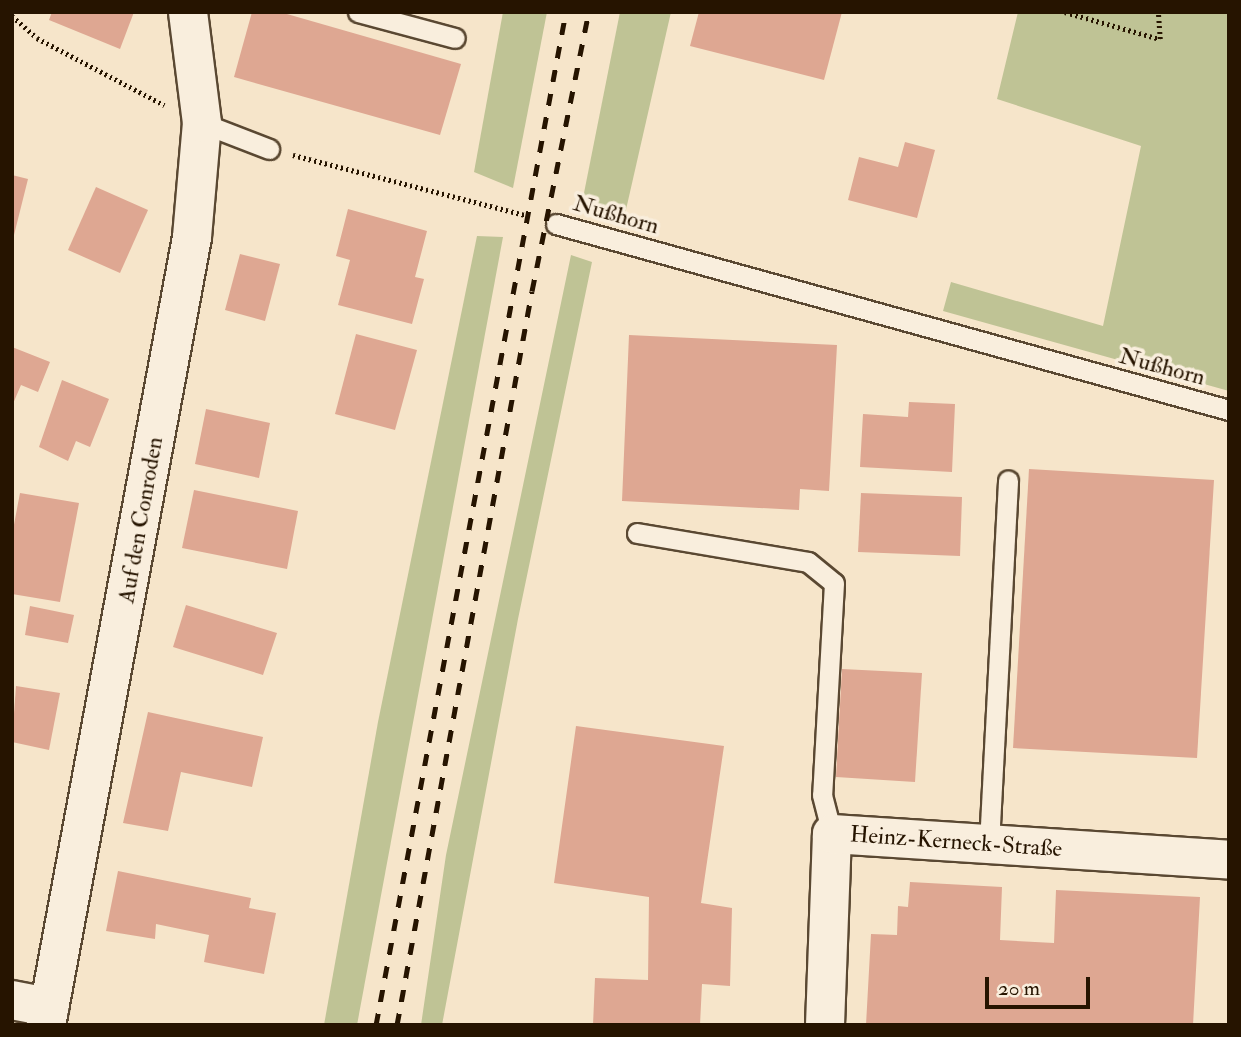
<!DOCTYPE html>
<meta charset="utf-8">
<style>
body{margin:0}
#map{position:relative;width:1241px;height:1037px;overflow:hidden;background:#f6e5ca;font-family:"IM FELL Double Pica",serif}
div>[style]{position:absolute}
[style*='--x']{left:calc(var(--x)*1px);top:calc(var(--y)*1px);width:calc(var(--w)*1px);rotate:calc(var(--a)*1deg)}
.green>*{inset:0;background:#bfc395}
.building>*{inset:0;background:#dea792}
.path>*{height:4.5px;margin-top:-2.25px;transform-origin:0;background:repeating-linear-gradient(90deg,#261400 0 2px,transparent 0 5.5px)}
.roads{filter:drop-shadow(2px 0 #5a4832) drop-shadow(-2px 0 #5a4832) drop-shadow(0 2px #5a4832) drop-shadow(0 -2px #5a4832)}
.service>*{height:19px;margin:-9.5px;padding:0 9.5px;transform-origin:9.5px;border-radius:9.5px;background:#f9eedd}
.minor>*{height:38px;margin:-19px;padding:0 19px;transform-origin:19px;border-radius:19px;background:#f9eedd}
.rail>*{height:5px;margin-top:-2.5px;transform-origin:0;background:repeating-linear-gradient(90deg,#261400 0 12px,transparent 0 24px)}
span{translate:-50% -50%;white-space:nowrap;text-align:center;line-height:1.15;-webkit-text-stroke:7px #f9eedd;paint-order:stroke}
.street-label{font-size:23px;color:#261400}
.frame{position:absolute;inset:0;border:14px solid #261400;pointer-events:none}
.scale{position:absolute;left:985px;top:977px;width:105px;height:32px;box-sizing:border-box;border:4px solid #261400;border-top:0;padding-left:9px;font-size:21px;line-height:24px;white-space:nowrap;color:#261400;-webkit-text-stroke:5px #f9eedd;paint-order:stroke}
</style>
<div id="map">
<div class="green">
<div style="clip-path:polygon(503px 12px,547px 12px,513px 188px,474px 172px)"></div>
<div style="clip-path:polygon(620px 12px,671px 12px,625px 214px,582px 203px)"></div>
<div style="clip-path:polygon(1018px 12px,1229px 12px,1229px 391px,943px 311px,951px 282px,1103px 326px,1141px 146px,997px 99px)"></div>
<div style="clip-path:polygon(477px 236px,503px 237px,357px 1025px,324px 1025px,378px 722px)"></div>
<div style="clip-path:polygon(571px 255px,592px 262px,518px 619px,442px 1025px,421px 1025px,446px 855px)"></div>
</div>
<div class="building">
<div style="clip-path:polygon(52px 12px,134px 12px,120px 49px,49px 20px)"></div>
<div style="clip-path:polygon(252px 12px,280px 12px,461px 64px,440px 135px,234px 77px)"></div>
<div style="clip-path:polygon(699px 12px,842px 12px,824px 80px,690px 46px)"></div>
<div style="clip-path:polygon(905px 142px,935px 150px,917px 218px,848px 200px,859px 157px,898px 167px)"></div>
<div style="clip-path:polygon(12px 175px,28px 179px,13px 239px,12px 239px)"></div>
<div style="clip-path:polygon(96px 187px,148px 210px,120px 273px,68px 250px)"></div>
<div style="clip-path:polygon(348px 209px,427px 231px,415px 277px,424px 279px,412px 324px,338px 305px,350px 260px,336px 256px)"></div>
<div style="clip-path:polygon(240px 254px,280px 264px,265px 321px,225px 310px)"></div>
<div style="clip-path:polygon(356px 334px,417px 350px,395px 430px,335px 414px)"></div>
<div style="clip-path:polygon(629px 335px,837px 345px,829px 491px,800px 489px,799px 510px,622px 501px)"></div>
<div style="clip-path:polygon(12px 347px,50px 362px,38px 392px,21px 385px,12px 406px)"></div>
<div style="clip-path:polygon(62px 380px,109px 399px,90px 447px,76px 441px,68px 461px,39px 447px)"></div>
<div style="clip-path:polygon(909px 402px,955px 404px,952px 472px,860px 467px,863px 414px,908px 417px)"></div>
<div style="clip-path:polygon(206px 409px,270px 423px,259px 478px,195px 464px)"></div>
<div style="clip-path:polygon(1029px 469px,1214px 480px,1197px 758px,1013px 748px)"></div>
<div style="clip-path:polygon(194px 490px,298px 511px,287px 569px,182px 548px)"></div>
<div style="clip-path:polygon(20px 493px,79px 503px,60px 602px,12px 594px,12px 535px)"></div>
<div style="clip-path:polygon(861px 493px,962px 497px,960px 556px,858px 552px)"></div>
<div style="clip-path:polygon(186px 605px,277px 633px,263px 675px,173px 647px)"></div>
<div style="clip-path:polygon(30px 606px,74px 615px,68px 643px,25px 635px)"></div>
<div style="clip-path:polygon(842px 669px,922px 673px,915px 782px,836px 777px)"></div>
<div style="clip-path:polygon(16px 686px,60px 693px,49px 750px,12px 742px)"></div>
<div style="clip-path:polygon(148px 712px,263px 737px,252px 787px,181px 772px,168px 831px,123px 823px)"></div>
<div style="clip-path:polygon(576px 726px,724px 746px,701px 903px,732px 908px,730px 986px,702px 984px,700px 1025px,593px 1025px,595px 978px,648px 980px,649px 897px,554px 883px)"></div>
<div style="clip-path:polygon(118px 871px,251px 898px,249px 908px,276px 913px,264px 974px,204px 962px,209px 935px,156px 924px,155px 939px,106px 931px)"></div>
<div style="clip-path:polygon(910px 882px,1002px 887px,1000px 940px,1054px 943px,1056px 890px,1200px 897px,1193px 1025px,866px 1025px,871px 934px,897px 935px,898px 906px,908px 907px)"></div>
</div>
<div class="path">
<div style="--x:1065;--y:12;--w:99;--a:15.9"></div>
<div style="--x:1160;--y:39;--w:27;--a:-94"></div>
<div style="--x:12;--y:16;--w:33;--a:41"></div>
<div style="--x:37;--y:38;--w:144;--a:27.8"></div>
<div style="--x:293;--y:155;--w:247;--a:14.5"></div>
</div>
<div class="roads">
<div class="service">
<div style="--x:358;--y:12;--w:100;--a:15"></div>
<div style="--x:202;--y:123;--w:72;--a:21.2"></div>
<div style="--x:556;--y:224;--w:698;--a:15.45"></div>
<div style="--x:637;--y:533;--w:173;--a:9.6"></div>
<div style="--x:808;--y:562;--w:33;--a:39"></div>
<div style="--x:834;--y:583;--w:212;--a:93.2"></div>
<div style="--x:822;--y:795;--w:40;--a:75.6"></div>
<div style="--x:989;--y:844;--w:364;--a:-87"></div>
</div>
<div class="minor">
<div style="--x:12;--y:1000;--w:38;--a:11"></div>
<div style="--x:46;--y:1025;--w:801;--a:-79.5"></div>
<div style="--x:192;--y:237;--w:114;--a:-85"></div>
<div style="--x:202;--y:123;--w:112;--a:-97.2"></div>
<div style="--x:825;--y:1025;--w:191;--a:-87.9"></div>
<div style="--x:832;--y:834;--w:398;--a:3.7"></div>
</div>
</div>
<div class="rail">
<div style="--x:376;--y:1025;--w:1031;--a:-79.38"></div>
<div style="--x:397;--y:1025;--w:746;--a:-79.58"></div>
<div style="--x:532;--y:291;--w:285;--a:-78.5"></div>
</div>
<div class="street-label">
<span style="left:616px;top:215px;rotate:16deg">Nußhorn</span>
<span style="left:1162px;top:367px;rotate:15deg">Nußhorn</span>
<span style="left:141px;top:520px;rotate:-80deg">Auf den Conroden</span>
<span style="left:956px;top:842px;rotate:4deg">Heinz-Kerneck-Straße</span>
</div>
<div class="frame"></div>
<div class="scale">20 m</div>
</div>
